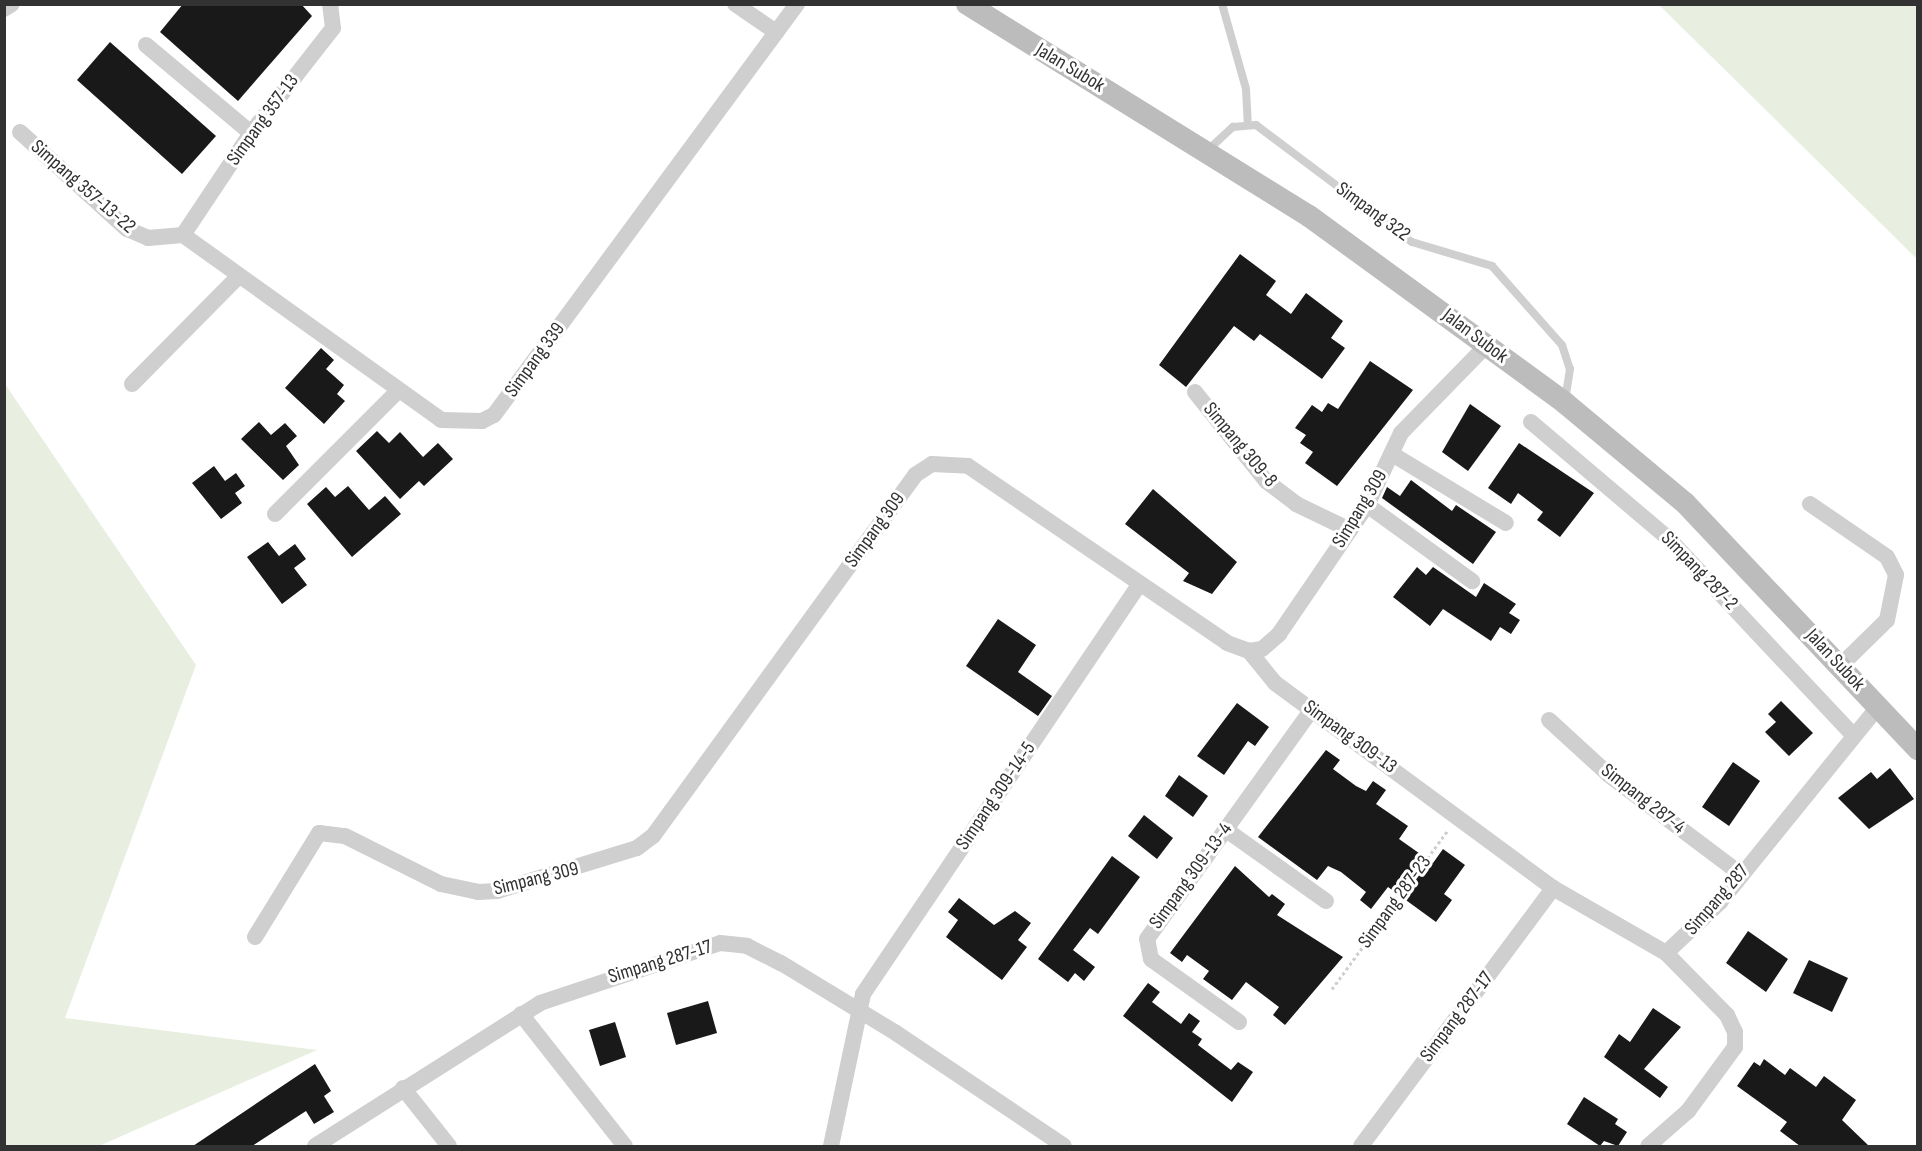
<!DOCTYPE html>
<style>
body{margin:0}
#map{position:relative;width:1922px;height:1151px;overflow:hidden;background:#fff;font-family:"Sofia Sans Condensed",sans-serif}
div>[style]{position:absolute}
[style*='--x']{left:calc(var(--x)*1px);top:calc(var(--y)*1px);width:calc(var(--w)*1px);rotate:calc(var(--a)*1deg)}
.green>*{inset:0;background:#e8efe0}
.building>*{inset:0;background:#191919}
.path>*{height:3px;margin-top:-1.5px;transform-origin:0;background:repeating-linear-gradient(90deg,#cfcfcf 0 3px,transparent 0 6px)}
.service>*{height:8px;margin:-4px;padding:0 4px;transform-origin:4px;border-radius:4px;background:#cfcfcf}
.minor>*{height:16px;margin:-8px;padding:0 8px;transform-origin:8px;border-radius:8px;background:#cfcfcf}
.secondary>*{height:22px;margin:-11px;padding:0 11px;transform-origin:11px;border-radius:11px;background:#bcbcbc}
span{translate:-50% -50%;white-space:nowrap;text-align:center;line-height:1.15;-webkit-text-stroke:6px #fff;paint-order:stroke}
.street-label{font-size:20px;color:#323232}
.frame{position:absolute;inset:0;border:6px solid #323232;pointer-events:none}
</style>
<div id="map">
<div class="green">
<div style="clip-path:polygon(1659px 5px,1917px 5px,1917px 259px)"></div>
<div style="clip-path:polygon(5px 384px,196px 665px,65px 1018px,317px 1050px,99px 1146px,5px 1146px)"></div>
</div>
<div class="building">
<div style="clip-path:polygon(183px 4px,301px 4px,312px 16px,238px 101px,160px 32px)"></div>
<div style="clip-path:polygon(110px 42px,216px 136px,182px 174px,77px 80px)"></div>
<div style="clip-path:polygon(1240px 254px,1276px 281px,1266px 295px,1291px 314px,1306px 293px,1343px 321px,1331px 338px,1345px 348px,1322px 379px,1260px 334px,1254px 341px,1234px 326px,1186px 387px,1159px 365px)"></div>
<div style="clip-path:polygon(321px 348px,334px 360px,326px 369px,344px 385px,337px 394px,345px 401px,324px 424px,285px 388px)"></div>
<div style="clip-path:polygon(1370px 361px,1413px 390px,1337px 486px,1305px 463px,1313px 452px,1300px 443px,1306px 435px,1295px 428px,1312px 405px,1322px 412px,1328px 403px,1338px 409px)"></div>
<div style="clip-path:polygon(1470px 404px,1501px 426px,1468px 471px,1442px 452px)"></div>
<div style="clip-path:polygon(259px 422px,271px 435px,285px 423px,297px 436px,286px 446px,299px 465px,283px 480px,241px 439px)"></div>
<div style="clip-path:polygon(377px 431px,389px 443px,400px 432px,423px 457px,438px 443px,453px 459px,424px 486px,419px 481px,400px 499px,356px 451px)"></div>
<div style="clip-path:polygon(1519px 443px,1594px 493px,1560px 537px,1537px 520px,1543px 512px,1518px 493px,1511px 504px,1488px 488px)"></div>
<div style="clip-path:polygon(214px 466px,225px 481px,236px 473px,245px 486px,235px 493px,242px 503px,221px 519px,192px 483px)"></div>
<div style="clip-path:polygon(1411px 480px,1452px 511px,1456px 505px,1496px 532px,1473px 564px,1382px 498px,1387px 487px,1400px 496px)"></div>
<div style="clip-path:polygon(348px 486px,369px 510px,385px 496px,401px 514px,352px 557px,307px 504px,326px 487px,335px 497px)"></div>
<div style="clip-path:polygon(1153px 489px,1237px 562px,1212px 594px,1183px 581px,1189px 573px,1125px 524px)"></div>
<div style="clip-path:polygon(268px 542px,279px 556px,295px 544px,306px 559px,294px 568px,307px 585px,282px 604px,247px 557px)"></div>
<div style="clip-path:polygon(1417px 567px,1426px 575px,1433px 567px,1476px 597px,1484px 583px,1516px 604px,1509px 613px,1520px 620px,1511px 634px,1500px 627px,1491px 641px,1443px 609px,1430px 626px,1393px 597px)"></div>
<div style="clip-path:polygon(998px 619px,1036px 645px,1018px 672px,1052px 696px,1038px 716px,966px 666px)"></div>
<div style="clip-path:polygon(1781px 701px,1813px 733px,1789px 756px,1765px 732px,1776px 722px,1768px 714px)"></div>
<div style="clip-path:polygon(1237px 703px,1269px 727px,1255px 746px,1248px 741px,1224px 775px,1197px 756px)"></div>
<div style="clip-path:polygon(1326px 750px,1340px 760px,1333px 769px,1356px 786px,1366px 791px,1373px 781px,1386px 790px,1376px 804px,1408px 826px,1399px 839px,1433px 863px,1443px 849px,1465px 865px,1444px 894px,1452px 900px,1436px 922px,1388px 887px,1371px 909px,1360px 900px,1366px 892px,1341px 872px,1328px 866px,1317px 880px,1258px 837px)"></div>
<div style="clip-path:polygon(1733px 762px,1760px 781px,1729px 826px,1702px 807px)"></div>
<div style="clip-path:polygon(1890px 768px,1914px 799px,1869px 829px,1838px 798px,1871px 772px,1877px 779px)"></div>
<div style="clip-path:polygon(1179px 775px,1208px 796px,1193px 817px,1165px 796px)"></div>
<div style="clip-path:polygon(1144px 815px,1173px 838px,1157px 859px,1128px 836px)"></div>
<div style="clip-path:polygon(1112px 856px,1140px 877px,1098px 934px,1090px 928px,1073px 950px,1095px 967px,1084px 981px,1075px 973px,1068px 982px,1038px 959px)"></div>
<div style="clip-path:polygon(1235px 866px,1269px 897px,1272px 894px,1285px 904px,1277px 915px,1343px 957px,1285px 1025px,1273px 1015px,1279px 1007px,1246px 982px,1232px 1000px,1203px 979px,1209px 971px,1187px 955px,1182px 962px,1170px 953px)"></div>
<div style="clip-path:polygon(959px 898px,994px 925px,1015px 911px,1031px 923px,1018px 940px,1027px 947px,1002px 980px,946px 937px,958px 920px,948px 912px)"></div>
<div style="clip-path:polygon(1748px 931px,1788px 959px,1766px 992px,1726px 963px)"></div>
<div style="clip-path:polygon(1809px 960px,1848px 978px,1832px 1012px,1793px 993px)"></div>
<div style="clip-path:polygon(1148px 983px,1160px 992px,1152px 1002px,1181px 1024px,1189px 1013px,1200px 1021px,1192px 1032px,1202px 1039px,1198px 1045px,1231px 1070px,1238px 1062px,1253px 1072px,1232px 1102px,1123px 1016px)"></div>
<div style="clip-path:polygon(708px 1001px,717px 1033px,676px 1045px,667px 1013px)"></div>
<div style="clip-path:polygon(1653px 1008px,1681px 1027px,1644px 1069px,1668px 1087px,1660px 1098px,1604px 1057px,1619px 1034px,1630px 1042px)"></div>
<div style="clip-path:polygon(615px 1022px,626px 1057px,600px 1066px,589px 1030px)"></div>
<div style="clip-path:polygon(1764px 1059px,1785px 1075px,1790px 1068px,1816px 1087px,1824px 1076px,1856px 1100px,1842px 1120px,1869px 1146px,1800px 1146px,1780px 1131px,1787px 1122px,1737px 1086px,1754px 1062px,1760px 1066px)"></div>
<div style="clip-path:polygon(315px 1064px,331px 1091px,324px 1096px,334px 1112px,314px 1124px,306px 1111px,252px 1146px,193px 1146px)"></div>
<div style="clip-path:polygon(1584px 1097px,1618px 1119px,1615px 1124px,1627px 1132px,1618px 1146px,1604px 1141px,1600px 1146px,1567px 1124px)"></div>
</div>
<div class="path">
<div style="--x:1332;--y:989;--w:197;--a:-53.9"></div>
</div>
<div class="service">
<div style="--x:1222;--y:4;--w:88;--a:74.2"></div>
<div style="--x:1246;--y:89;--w:35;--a:87"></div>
<div style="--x:1208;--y:150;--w:34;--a:-43"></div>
<div style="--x:1233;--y:127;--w:23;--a:-5"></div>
<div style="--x:1256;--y:125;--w:195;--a:36.9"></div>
<div style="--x:1412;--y:242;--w:84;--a:16.7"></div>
<div style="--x:1492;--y:266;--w:106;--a:48.5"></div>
<div style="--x:1562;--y:345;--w:25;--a:72"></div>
<div style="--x:1570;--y:369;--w:31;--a:99"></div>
</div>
<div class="minor">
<div style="--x:735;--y:4;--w:50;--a:34.3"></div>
<div style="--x:4;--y:9;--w:9;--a:-32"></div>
<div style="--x:146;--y:45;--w:137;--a:40"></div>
<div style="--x:20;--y:132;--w:144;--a:42.2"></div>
<div style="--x:127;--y:229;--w:23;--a:23"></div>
<div style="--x:148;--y:238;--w:35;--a:-5"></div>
<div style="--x:183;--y:235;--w:317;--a:35.6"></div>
<div style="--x:441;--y:420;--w:41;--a:1.4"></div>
<div style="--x:482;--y:421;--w:13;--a:-27"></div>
<div style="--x:494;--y:415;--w:511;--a:-53.6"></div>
<div style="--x:183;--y:235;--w:123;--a:-56.3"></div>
<div style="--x:251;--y:133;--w:133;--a:-52"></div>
<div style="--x:333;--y:28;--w:24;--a:-97"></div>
<div style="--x:132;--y:384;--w:149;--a:-45.3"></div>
<div style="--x:1195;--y:392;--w:114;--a:51.4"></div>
<div style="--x:1266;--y:481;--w:38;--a:37"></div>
<div style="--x:1296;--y:504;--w:60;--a:25.7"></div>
<div style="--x:1531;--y:422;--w:180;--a:40.3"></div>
<div style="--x:1668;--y:538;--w:270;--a:46.8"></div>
<div style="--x:1392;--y:454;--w:133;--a:31.2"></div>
<div style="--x:1810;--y:504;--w:93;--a:34.5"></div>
<div style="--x:1887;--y:557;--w:20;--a:63"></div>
<div style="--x:1896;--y:575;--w:46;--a:101.3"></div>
<div style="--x:1887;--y:620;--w:66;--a:135.6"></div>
<div style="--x:1367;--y:505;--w:130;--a:35.9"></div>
<div style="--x:275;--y:514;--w:173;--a:-45"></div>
<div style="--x:1249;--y:651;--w:41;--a:50.9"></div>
<div style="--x:1275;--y:683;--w:345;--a:36.4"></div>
<div style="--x:1553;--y:888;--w:130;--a:29.9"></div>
<div style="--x:1666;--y:953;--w:87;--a:45.5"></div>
<div style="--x:1727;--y:1015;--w:19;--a:65"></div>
<div style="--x:1735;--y:1032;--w:15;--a:90"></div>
<div style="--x:1735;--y:1047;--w:79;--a:126.3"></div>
<div style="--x:1688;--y:1111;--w:53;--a:138.8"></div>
<div style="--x:1549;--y:720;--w:81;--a:42.5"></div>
<div style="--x:1609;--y:775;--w:165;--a:36.9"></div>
<div style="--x:1225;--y:829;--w:124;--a:35.5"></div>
<div style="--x:255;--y:937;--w:122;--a:-58.4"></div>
<div style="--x:319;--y:833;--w:26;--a:7"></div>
<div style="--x:345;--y:836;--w:107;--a:26.6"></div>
<div style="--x:441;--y:884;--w:38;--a:12"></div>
<div style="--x:478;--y:892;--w:19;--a:-3"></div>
<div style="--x:497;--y:891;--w:146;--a:-17.1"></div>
<div style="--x:637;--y:848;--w:20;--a:-37"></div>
<div style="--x:653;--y:836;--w:446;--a:-54"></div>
<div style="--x:915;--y:475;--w:20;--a:-33"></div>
<div style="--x:932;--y:464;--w:36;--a:3"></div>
<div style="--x:968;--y:466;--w:314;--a:34.3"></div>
<div style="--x:1227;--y:643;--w:23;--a:20"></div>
<div style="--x:1249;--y:651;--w:13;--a:-9"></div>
<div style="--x:1262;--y:649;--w:23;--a:-41"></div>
<div style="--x:1279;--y:634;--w:156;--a:-55.7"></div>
<div style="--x:1367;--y:505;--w:80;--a:-64.7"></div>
<div style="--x:1401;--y:433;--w:124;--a:-45.7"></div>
<div style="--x:1666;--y:953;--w:74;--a:-43.4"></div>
<div style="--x:1720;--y:902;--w:251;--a:-51"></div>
<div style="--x:521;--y:1014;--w:168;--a:51.8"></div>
<div style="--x:1239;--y:1022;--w:108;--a:-144.4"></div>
<div style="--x:1151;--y:959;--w:20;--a:-101"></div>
<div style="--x:1147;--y:939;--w:283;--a:-54.3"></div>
<div style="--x:403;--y:1088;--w:74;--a:51.6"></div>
<div style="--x:315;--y:1146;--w:267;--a:-32.4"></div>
<div style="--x:540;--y:1003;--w:190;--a:-18.4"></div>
<div style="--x:720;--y:943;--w:27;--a:6"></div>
<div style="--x:747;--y:946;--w:38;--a:27"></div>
<div style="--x:781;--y:963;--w:135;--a:31.3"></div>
<div style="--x:896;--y:1033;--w:202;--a:33.9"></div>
<div style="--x:831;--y:1146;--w:155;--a:-78.1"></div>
<div style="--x:863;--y:994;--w:495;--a:-56"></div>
<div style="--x:1361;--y:1146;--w:322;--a:-53.3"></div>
</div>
<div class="secondary">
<div style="--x:967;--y:4;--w:402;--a:31.8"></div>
<div style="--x:1309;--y:216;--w:317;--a:36.1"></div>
<div style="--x:1565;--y:403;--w:156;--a:39.8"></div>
<div style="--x:1685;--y:503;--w:339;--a:46.6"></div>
</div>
<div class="street-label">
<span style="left:1070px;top:68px;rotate:31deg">Jalan Subok</span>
<span style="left:263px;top:120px;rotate:-54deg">Simpang 357-13</span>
<span style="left:83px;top:187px;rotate:41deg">Simpang 357-13-22</span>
<span style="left:1373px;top:212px;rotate:36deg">Simpang 322</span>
<span style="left:1475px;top:336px;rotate:37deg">Jalan Subok</span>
<span style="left:535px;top:360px;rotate:-54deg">Simpang 339</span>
<span style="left:1240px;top:445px;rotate:50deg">Simpang 309-8</span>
<span style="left:1360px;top:509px;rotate:-59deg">Simpang 309</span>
<span style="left:875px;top:530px;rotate:-54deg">Simpang 309</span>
<span style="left:1699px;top:571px;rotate:46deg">Simpang 287-2</span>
<span style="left:1835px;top:660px;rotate:47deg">Jalan Subok</span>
<span style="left:1350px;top:737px;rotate:36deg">Simpang 309-13</span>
<span style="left:996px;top:796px;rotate:-56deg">Simpang 309-14-5</span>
<span style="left:1643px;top:799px;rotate:38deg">Simpang 287-4</span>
<span style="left:1191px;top:876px;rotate:-54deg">Simpang 309-13-4</span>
<span style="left:536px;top:879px;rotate:-14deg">Simpang 309</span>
<span style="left:1717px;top:900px;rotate:-49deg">Simpang 287</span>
<span style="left:1395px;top:902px;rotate:-54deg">Simpang 287-23</span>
<span style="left:660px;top:962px;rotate:-17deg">Simpang 287-17</span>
<span style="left:1457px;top:1017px;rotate:-53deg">Simpang 287-17</span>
</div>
<div class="frame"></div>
</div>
